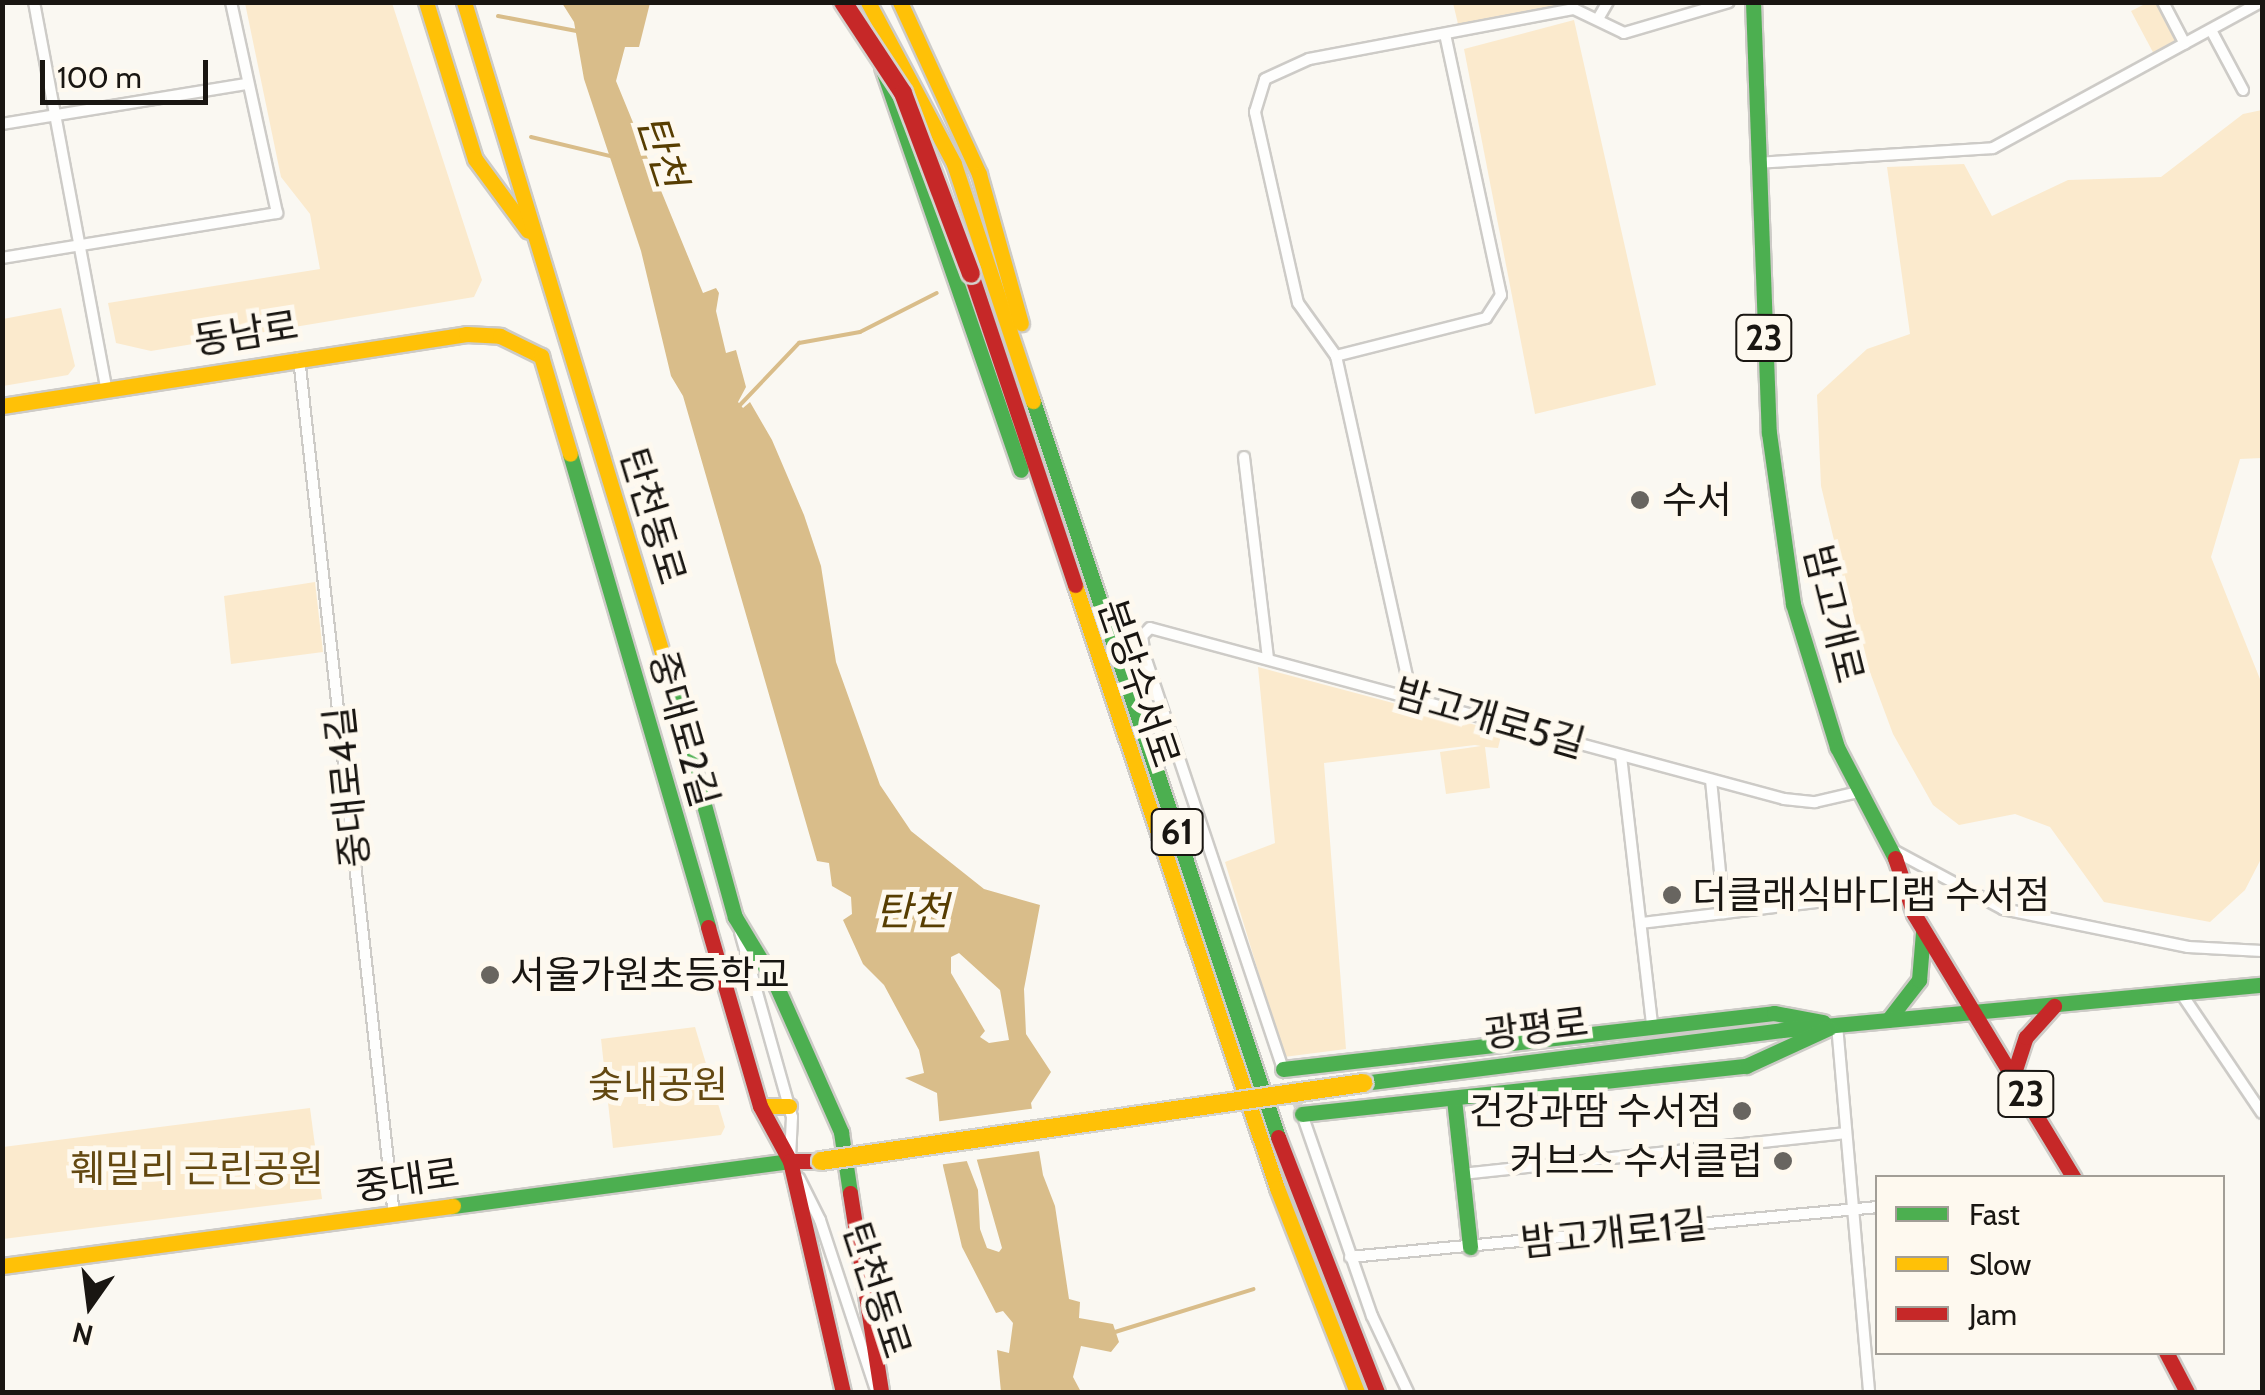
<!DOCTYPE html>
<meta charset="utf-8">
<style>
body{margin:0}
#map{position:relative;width:2265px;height:1395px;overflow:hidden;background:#faf8f2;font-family:Cabin,"Noto Sans KR",sans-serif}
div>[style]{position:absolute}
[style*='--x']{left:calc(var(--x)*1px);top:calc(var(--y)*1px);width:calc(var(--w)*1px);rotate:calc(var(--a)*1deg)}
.green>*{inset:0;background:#fbeacd}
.water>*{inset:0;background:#d9bd8a}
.pier>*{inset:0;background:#faf8f2}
.stream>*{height:4px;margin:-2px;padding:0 2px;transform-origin:2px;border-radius:2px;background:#d9bd8a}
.street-tunnel>*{height:10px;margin-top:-5px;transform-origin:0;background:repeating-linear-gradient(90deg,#d8d6d0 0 10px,transparent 0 15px)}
.roads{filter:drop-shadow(2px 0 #cdcbc7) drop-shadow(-2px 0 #cdcbc7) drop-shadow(0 2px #cdcbc7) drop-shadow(0 -2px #cdcbc7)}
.street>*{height:10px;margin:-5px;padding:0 5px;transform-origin:5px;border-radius:5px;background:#fefefd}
.fast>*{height:15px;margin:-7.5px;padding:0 7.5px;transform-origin:7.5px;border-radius:7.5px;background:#4caf50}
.slow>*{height:15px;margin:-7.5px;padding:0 7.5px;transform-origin:7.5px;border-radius:7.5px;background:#ffc107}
.jam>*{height:15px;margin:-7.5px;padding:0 7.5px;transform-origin:7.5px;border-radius:7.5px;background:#c62828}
.bridges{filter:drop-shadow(2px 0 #d4d3cf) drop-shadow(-2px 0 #d4d3cf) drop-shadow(0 2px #d4d3cf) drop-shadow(0 -2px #d4d3cf)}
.slow-bridge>*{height:18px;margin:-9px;padding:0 9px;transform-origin:9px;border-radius:9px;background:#ffc107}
.jam-bridge>*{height:18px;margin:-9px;padding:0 9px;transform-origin:9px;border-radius:9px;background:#c62828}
.dots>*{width:28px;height:28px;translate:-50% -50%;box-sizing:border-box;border:5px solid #fef9ef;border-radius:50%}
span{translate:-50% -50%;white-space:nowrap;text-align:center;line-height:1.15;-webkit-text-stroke:10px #fef9ef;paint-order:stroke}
.shield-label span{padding:2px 8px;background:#fef9ef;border:2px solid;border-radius:8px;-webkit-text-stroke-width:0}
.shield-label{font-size:35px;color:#191612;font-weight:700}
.street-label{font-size:38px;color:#191612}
.poi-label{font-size:38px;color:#191612}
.left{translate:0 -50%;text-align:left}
.right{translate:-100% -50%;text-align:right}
.park-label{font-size:38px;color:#634811}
.water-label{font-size:40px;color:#573d01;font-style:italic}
.frame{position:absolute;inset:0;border:5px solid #191612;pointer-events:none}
.legend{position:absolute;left:1875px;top:1175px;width:350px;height:180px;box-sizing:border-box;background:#fef9ef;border:2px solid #a29e97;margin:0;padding:12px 18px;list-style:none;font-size:30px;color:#191612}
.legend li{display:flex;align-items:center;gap:20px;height:50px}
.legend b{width:50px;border:2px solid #a29e97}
.north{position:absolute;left:40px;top:1255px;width:100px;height:100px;-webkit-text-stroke:8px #fef9ef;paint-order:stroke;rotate:194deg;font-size:28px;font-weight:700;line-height:40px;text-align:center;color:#191612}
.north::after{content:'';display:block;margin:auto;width:35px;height:45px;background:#191612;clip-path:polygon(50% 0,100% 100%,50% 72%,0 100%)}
.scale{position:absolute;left:40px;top:60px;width:168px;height:45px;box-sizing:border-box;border:5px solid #191612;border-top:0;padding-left:12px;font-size:30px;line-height:35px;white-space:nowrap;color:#191612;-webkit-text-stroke:8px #fef9ef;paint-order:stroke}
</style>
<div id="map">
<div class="green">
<div style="clip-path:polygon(245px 3px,392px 3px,482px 280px,474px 297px,151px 351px,116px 343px,108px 303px,320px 269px,310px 214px,281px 177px)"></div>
<div style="clip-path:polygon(1453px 3px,1453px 2px,1576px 3px,1458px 24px)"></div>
<div style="clip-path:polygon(2147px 3px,2156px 3px,2178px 44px,2155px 56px,2131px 11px)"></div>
<div style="clip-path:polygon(1574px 20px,1656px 385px,1535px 414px,1464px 49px)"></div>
<div style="clip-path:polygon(2262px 110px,2262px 458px,2240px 459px,2211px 557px,2262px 684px,2262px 857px,2245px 890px,2210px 922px,2104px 902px,2050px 827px,2015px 814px,1959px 825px,1933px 805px,1893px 734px,1858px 640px,1821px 486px,1817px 395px,1867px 349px,1910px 334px,1887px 167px,1964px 164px,1992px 216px,2068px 180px,2161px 177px,2243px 114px)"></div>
<div style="clip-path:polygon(61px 308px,75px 366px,68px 375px,3px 386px,3px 319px)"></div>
<div style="clip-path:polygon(315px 582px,323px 652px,231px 664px,224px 596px)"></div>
<div style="clip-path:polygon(1258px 667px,1502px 732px,1498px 748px,1485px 747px,1490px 788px,1446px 794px,1440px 752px,1481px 746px,1475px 745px,1324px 763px,1346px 1049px,1284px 1057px,1225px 862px,1275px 843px)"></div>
<div style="clip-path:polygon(695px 1027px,725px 1127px,721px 1135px,613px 1148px,601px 1039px)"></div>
<div style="clip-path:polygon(310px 1108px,322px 1199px,3px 1239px,3px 1147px)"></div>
</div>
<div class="water">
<div style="clip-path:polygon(evenodd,562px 3px,650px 3px,639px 47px,625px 47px,616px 81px,703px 293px,716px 288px,719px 293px,716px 311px,726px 353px,736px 350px,746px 387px,738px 402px,743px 408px,750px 402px,772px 440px,804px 515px,821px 566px,836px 662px,880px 785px,911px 831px,984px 889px,1040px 905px,1024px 989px,1026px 1034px,1051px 1072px,1031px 1103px,1043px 1175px,1055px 1206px,1069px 1299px,1080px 1302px,1079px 1318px,1113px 1324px,1119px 1342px,1111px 1352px,1081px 1346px,1073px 1377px,1081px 1392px,1001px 1392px,997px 1350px,1009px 1353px,1013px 1323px,1003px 1311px,996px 1313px,962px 1247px,943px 1166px,937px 1093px,905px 1078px,924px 1073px,919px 1050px,884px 985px,863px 964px,843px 920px,852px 914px,851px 897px,832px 886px,829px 863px,817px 861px,683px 396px,671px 376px,641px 251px,584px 79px,574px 22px,562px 3px,959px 953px,1000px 990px,1009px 1040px,989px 1043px,980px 1037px,985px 1031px,951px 973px,951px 957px,959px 953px,562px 3px,976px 1157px,1002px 1248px,999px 1252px,987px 1248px,980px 1229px,978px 1190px,966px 1159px,976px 1157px)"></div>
</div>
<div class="pier">
<div style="clip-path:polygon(1037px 1108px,1047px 1150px,938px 1165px,934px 1122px)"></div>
</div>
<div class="stream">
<div style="--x:498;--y:16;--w:80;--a:10.8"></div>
<div style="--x:531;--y:137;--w:85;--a:13.5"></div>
<div style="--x:740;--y:405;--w:86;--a:-46.4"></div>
<div style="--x:799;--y:343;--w:62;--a:-10.2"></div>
<div style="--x:860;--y:332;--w:86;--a:-26.9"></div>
<div style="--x:1115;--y:1332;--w:145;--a:-17.2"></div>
</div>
<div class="street-tunnel">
<div style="--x:1283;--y:1069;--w:49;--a:67.1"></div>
</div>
<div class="roads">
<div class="street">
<div style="--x:34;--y:2;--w:393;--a:79.4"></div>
<div style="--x:2163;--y:2;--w:47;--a:62.4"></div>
<div style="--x:1598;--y:19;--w:20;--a:-60"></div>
<div style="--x:2211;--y:30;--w:68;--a:61.9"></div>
<div style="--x:1445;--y:34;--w:267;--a:77.9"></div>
<div style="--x:1501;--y:295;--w:27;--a:123"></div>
<div style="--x:1486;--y:318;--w:155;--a:165.8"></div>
<div style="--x:1336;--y:356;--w:65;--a:-125.6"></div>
<div style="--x:1298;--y:303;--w:196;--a:-102.7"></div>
<div style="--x:1255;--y:112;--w:34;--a:-73"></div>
<div style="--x:1265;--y:79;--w:48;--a:-24.4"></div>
<div style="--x:1309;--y:59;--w:270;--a:-10.7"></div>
<div style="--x:1574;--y:9;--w:55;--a:25.6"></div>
<div style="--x:1624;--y:33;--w:109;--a:-16.4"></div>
<div style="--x:2;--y:124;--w:247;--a:-9.3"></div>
<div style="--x:1757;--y:163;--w:236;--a:-3.6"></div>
<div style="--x:1993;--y:148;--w:305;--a:-28.6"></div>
<div style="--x:2;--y:258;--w:279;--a:-9.3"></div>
<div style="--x:277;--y:213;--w:216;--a:-102.3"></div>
<div style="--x:1336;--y:356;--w:347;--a:77.5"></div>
<div style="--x:299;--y:358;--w:863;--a:83.68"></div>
<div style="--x:1244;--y:457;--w:201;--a:83.2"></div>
<div style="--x:1621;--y:756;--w:271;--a:83.4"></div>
<div style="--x:1711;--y:780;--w:134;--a:84.4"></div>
<div style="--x:1893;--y:850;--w:125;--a:28.2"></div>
<div style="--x:2003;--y:909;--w:189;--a:11.6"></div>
<div style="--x:2188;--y:947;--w:74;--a:3.1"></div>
<div style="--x:1641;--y:923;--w:193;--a:-6.8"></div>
<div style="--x:740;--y:932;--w:192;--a:74.3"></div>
<div style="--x:792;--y:1117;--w:41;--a:92.8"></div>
<div style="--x:2183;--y:996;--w:141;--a:56"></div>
<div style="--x:1837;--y:1025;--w:368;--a:85"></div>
<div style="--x:1283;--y:1069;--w:434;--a:-108.5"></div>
<div style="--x:1145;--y:657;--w:21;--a:-98"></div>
<div style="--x:1142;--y:636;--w:11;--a:-45"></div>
<div style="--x:1150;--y:628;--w:657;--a:15.09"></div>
<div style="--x:1784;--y:799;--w:31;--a:6"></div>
<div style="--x:1815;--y:802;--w:44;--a:-13.1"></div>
<div style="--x:1302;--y:1114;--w:214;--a:70.9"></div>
<div style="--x:1372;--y:1316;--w:84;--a:64.7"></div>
<div style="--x:1462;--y:1174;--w:384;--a:-6.1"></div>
<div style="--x:799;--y:1178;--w:47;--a:63.4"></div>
<div style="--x:820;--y:1220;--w:176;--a:71.8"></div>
<div style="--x:1350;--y:1257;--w:530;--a:-5.41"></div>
</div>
<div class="fast">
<div style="--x:1753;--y:2;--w:431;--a:87.9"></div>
<div style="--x:1769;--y:433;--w:173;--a:82"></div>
<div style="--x:1793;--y:604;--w:150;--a:72.9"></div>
<div style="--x:1837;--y:747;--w:125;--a:62.4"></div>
<div style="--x:882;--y:67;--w:426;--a:71"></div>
<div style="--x:1033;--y:401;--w:776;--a:71.59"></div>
<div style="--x:570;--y:454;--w:493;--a:73.7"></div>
<div style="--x:663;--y:656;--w:271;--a:74.6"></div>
<div style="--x:735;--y:917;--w:79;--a:58.9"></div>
<div style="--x:776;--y:985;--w:161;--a:66.1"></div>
<div style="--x:841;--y:1132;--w:62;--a:81.6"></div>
<div style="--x:1888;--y:1020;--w:51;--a:-52.2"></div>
<div style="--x:1919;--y:980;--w:48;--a:-85.2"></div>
<div style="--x:1283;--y:1069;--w:494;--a:-6.5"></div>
<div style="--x:1774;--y:1013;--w:50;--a:10.4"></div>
<div style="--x:1363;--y:1083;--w:422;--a:-7.2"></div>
<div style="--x:1782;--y:1030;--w:482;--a:-5.4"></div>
<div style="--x:1454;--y:1099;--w:149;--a:83.8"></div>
<div style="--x:1302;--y:1114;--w:447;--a:-6.2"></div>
<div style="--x:1746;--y:1066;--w:91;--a:-24.6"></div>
<div style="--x:453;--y:1206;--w:340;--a:-7.6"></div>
</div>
<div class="slow">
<div style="--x:426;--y:2;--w:164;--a:72.7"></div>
<div style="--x:475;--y:159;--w:89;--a:53.6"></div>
<div style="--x:464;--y:2;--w:684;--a:73.08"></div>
<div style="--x:868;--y:2;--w:183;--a:62"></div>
<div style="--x:954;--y:164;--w:250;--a:71.6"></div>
<div style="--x:900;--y:2;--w:189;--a:65.3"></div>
<div style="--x:979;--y:174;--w:155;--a:74.3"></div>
<div style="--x:2;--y:406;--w:470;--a:-8.8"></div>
<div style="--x:466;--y:334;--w:34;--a:3"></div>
<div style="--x:500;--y:336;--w:46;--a:26"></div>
<div style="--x:541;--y:356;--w:102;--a:73.5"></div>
<div style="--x:1075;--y:585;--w:636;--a:71.48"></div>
<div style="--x:1277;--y:1188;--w:219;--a:68.6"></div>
<div style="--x:760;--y:1106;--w:29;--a:0"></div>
<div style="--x:2;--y:1266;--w:455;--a:-7.6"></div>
</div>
<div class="jam">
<div style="--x:971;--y:274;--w:328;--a:71.5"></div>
<div style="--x:1895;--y:858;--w:59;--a:71.3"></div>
<div style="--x:1914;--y:914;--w:309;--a:58.8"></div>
<div style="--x:708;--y:927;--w:186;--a:73.8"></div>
<div style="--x:760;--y:1106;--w:63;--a:61.4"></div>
<div style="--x:790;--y:1161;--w:237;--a:77.1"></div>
<div style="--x:2014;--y:1073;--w:38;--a:-72"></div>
<div style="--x:2026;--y:1037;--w:42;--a:-47.9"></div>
<div style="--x:1278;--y:1137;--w:274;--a:68.8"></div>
<div style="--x:790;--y:1161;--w:31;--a:0"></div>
<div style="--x:850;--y:1193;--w:201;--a:81.1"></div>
<div style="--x:2166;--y:1352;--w:45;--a:62.3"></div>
</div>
</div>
<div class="bridges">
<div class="slow-bridge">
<div style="--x:821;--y:1161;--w:548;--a:-8.19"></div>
</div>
<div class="jam-bridge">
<div style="--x:843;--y:2;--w:109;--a:56.6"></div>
<div style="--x:903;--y:93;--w:193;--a:69.4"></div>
</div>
</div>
<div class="dots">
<div style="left:1640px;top:500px;background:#686560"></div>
<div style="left:1672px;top:895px;background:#686560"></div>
<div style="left:490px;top:975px;background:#686560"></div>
<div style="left:1742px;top:1111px;background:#686560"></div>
<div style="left:1783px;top:1161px;background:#686560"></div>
</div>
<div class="shield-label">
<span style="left:1764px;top:338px">23</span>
<span style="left:1177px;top:832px">61</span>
<span style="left:2026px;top:1094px">23</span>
</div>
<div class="street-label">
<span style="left:246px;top:333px;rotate:-9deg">동남로</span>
<span style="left:653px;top:516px;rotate:73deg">탄천동로</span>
<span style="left:1834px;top:614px;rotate:76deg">밤고개로</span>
<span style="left:1139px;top:683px;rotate:71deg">분당수서로</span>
<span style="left:1490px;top:718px;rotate:16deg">밤고개로5길</span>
<span style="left:684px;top:729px;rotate:74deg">중대로2길</span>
<span style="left:347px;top:787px;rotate:-96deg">중대로4길</span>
<span style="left:1536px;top:1028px;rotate:-7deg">광평로</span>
<span style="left:407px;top:1180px;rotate:-8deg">중대로</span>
<span style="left:1614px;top:1233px;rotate:-6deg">밤고개로1길</span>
<span style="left:877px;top:1290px;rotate:72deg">탄천동로</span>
</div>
<div class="poi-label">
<span class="left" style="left:1662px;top:500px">수서</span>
<span class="left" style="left:1692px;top:895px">더클래식바디랩 수서점</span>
<span class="left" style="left:510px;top:975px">서울가원초등학교</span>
<span class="right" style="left:1722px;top:1111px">건강과땀 수서점</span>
<span class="right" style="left:1763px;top:1161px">커브스 수서클럽</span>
</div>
<div class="park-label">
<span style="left:658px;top:1085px">숯내공원</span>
<span style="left:197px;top:1169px">훼밀리 근린공원</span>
</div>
<div class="water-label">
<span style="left:662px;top:151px;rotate:72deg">탄천</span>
<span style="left:912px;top:911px">탄천</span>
</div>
<div class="frame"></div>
<ul class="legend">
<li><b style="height:12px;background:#4caf50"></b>Fast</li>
<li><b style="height:12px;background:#ffc107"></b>Slow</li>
<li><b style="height:12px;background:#c62828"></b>Jam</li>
</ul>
<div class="north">N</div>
<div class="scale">100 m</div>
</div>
